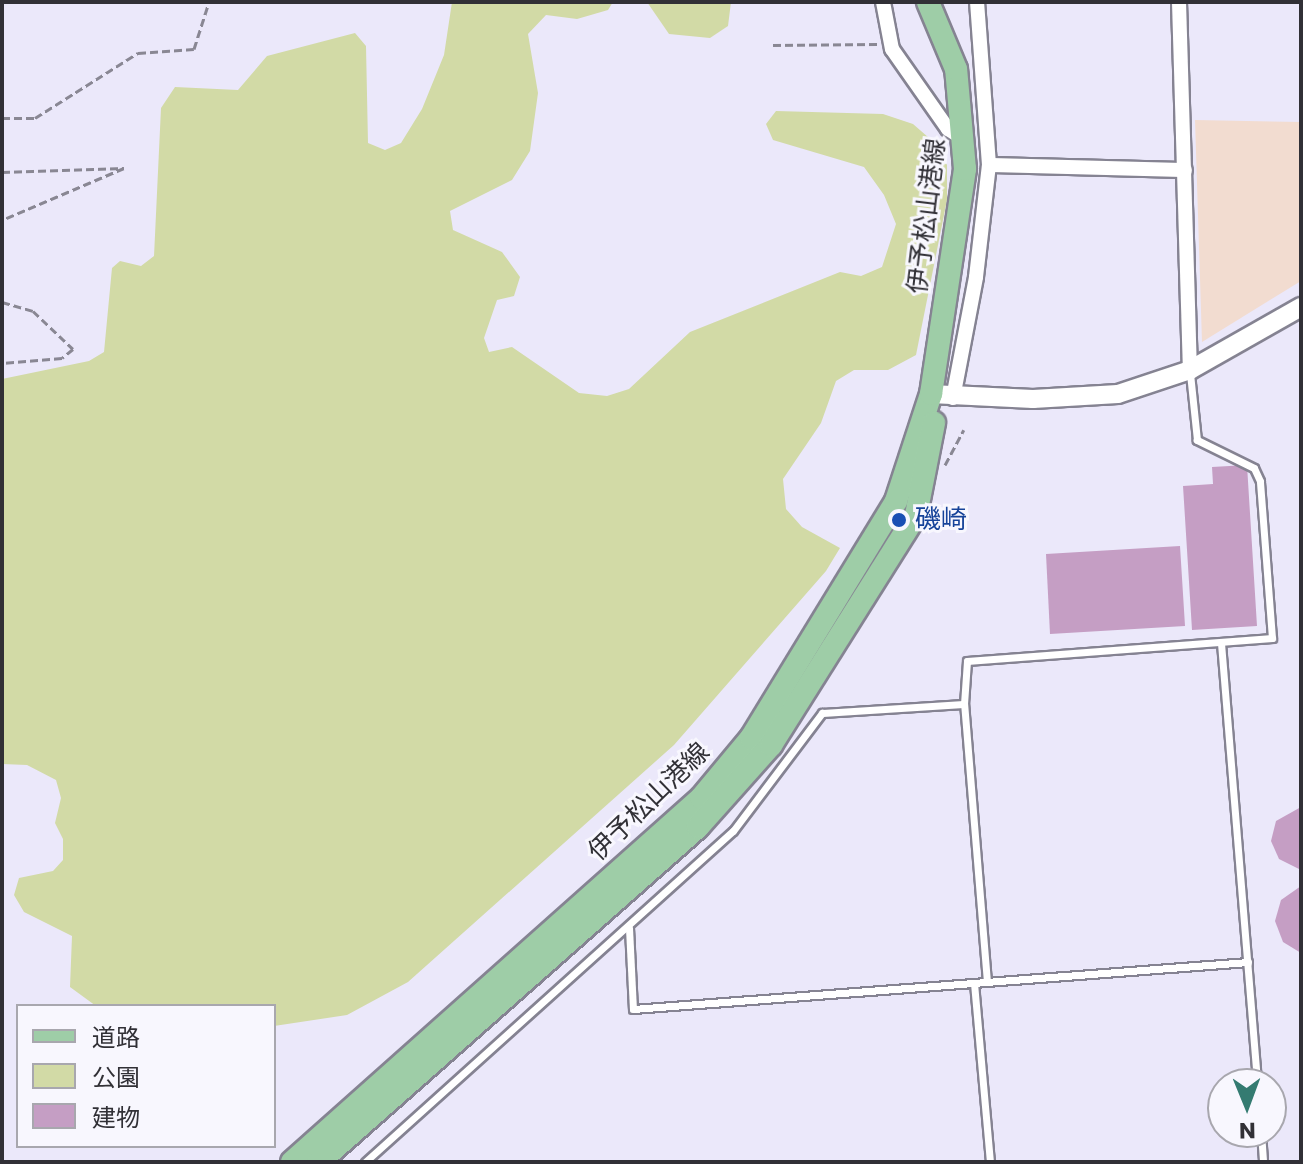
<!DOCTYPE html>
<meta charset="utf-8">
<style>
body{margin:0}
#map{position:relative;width:1303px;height:1164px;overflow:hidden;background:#ebe8fa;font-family:Poppins,"Noto Sans JP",sans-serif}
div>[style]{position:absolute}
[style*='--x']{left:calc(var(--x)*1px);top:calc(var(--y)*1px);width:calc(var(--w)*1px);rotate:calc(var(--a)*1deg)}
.industrial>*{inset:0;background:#f2dcd0}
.green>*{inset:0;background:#d2daa6}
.building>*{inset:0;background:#c59ec4}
.path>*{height:3px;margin-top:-1.5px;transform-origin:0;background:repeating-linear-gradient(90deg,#898793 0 8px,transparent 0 12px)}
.roads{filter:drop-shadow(2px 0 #858392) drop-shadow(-2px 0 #858392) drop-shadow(0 2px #858392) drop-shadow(0 -2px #858392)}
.service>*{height:7px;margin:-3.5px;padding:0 3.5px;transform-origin:3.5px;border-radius:3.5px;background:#fff}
.minor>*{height:14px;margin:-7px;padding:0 7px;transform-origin:7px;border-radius:7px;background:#fff}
.tertiary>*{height:18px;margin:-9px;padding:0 9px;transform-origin:9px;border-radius:9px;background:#fff}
.primary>*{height:22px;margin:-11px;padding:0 11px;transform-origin:11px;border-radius:11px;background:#9ecda7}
.dots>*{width:22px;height:22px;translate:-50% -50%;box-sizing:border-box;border:4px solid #f8f7fe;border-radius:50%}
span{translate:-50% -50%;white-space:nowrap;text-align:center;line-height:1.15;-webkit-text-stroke:6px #f8f7fe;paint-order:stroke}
.street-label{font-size:26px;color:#313036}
.transit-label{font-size:26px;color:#164399}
.left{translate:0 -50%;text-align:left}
.frame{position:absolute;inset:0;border:4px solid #313036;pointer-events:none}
.legend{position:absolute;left:16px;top:1004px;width:260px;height:144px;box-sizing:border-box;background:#f8f7fe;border:2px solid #a8a7ae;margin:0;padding:10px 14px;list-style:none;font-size:24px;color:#313036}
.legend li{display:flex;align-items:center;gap:16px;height:40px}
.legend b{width:40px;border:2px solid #a8a7ae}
.north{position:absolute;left:1207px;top:1068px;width:80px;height:80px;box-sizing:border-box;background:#f8f7fe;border:2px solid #a8a7ae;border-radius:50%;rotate:179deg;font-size:22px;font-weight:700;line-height:32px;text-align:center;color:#313036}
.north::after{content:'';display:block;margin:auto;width:28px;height:36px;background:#347b71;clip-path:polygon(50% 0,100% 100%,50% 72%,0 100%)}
</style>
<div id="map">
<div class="industrial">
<div style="clip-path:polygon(1195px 120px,1301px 122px,1301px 281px,1202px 342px)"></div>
</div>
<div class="green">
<div style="clip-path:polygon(452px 2px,613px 2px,608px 10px,577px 19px,546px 15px,528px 34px,538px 93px,530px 151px,512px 180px,450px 211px,453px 230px,502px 252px,520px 277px,514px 296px,497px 300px,484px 338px,489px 352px,512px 347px,579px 393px,607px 396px,629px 389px,690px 332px,840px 272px,861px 276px,882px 267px,896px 224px,884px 195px,864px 167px,773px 140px,766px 124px,776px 111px,883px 114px,913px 124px,936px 144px,947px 165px,947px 200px,916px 355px,888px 370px,854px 370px,836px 381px,821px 423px,783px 479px,786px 509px,802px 527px,840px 548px,826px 571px,674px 745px,408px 982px,347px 1015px,274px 1026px,274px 1006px,96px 1006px,70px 987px,72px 936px,24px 912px,14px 895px,19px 878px,53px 871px,63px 860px,63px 839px,55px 823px,61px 798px,56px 780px,27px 765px,2px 764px,2px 379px,89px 361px,104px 352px,112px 268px,120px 261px,141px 266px,154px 256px,161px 108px,175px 87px,238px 90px,267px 56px,355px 33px,366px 46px,368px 143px,385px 150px,401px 143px,422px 109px,444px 55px)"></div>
<div style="clip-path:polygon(647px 2px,731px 2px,728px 26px,710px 38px,669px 34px)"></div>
</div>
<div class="building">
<div style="clip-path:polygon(1247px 465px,1257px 626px,1192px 630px,1183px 486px,1213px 484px,1212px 467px)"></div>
<div style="clip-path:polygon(1180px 546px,1185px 626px,1050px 634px,1046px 554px)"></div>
<div style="clip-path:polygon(1301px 807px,1301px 870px,1279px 859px,1271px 841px,1276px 821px)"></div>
<div style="clip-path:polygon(1301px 886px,1301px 953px,1283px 942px,1275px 921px,1281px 900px)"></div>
</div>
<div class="path">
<div style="--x:773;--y:45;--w:104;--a:-0.6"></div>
<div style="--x:2;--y:118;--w:33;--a:0"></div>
<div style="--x:35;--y:118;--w:122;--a:-32.3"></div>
<div style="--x:138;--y:53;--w:56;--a:-4.1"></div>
<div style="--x:194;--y:49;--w:49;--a:-72.3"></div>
<div style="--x:2;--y:172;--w:122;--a:-1.9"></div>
<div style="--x:124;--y:168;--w:133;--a:156.9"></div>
<div style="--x:2;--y:302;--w:32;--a:16"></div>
<div style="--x:33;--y:311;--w:55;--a:43.5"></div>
<div style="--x:73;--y:349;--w:14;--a:141"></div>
<div style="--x:62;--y:358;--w:60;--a:175.2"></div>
<div style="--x:945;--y:465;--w:40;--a:-62"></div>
</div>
<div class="roads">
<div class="service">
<div style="--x:1221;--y:643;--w:442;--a:85.3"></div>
<div style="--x:629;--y:928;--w:81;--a:87.2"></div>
<div style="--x:633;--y:1009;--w:617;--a:-4.37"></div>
<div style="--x:987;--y:982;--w:279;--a:-94.7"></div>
<div style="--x:964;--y:704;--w:43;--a:-86"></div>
<div style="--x:967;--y:661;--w:306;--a:-4.3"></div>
<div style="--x:1272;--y:638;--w:157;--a:-94.4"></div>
<div style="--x:1260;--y:481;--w:14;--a:-115"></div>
<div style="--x:1254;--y:468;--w:64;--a:-153.8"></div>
<div style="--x:1197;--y:440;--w:67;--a:-96"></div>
<div style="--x:974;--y:983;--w:180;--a:84.9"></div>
<div style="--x:1261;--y:1132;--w:30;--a:86"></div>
<div style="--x:365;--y:1162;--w:495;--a:-42"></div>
<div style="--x:733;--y:831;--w:148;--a:-53"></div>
<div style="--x:822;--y:713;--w:142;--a:-3.6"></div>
</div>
<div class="minor">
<div style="--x:883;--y:2;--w:48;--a:79.2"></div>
<div style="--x:892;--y:49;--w:98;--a:55"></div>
<div style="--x:948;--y:129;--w:20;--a:33"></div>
<div style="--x:1179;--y:2;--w:368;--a:88.3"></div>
<div style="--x:989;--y:165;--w:196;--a:1.5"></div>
<div style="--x:953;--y:398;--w:123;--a:-79.2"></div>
<div style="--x:976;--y:277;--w:113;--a:-83.4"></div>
<div style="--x:989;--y:165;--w:163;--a:-94.2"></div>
</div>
<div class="tertiary">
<div style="--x:931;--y:394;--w:102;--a:2.8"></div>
<div style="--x:1033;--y:399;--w:85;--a:-3.4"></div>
<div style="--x:1118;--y:394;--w:76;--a:-18.4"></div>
<div style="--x:1190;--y:370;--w:128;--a:-29.6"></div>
</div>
<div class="primary">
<div style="--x:292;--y:1162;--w:548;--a:-41.67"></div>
<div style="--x:701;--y:798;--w:78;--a:-50.2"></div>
<div style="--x:751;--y:738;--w:278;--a:-58.5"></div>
<div style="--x:896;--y:501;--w:113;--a:-71.9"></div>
<div style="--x:931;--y:394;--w:228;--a:-81.4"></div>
<div style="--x:965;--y:169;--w:100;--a:-95.1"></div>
<div style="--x:956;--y:69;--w:73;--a:-112.7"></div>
<div style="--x:319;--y:1162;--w:506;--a:-41.47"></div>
<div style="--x:698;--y:827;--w:110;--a:-48.3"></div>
<div style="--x:771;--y:745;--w:272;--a:-57.8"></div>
<div style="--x:916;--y:515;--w:94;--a:-78.9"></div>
</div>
</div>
<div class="dots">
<div style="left:899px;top:520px;background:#1a4fb4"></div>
</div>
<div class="street-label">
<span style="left:927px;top:216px;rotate:-83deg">伊予松山港線</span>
<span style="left:649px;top:802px;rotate:-44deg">伊予松山港線</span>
</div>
<div class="transit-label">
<span class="left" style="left:915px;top:520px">磯崎</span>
</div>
<div class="frame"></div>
<ul class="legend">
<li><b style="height:10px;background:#9ecda7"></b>道路</li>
<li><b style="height:22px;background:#d2daa6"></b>公園</li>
<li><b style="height:22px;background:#c59ec4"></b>建物</li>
</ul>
<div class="north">N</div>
</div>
